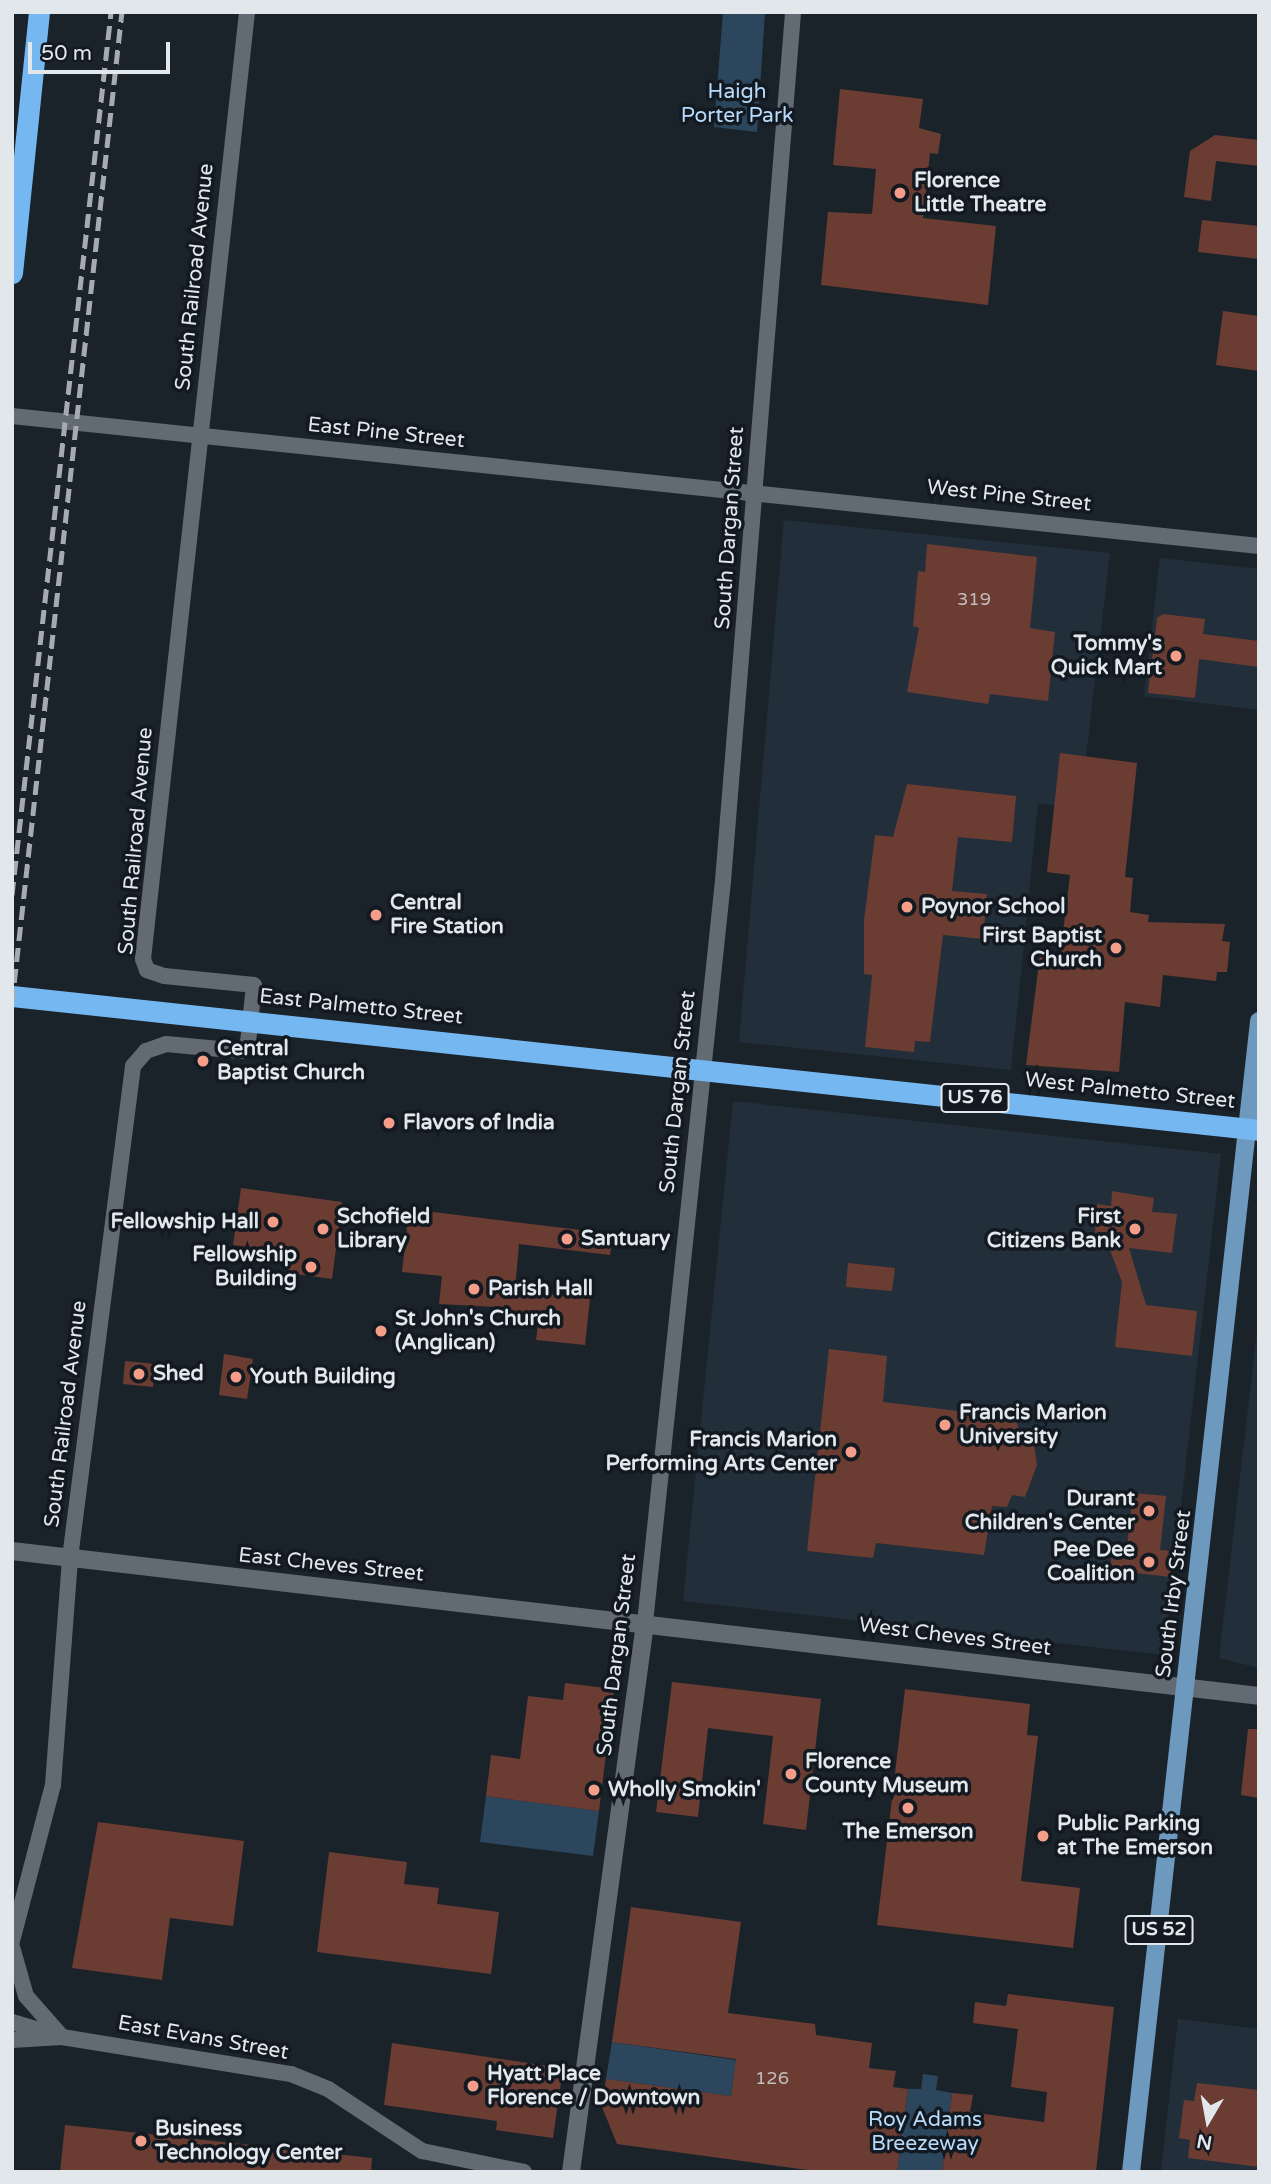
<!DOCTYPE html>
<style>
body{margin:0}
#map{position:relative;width:1271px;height:2184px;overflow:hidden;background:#1b232a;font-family:"Varela Round",sans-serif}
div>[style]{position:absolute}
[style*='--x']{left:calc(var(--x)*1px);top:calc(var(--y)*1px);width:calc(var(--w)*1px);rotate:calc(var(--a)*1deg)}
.built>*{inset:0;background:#222f3a}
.green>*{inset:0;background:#2b465d}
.building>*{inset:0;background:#6b3c32}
.street>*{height:16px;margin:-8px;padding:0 8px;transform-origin:8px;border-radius:8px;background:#626b73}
.secondary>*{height:18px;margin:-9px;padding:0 9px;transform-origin:9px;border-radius:9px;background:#626b73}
.primary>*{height:18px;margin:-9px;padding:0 9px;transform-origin:9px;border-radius:9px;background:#6d99be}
.highway>*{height:21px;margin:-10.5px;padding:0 10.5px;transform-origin:10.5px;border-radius:10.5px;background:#75b7f0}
.rail>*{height:5px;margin-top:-2.5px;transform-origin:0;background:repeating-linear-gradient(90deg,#a5abb1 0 14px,transparent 0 21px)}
.dots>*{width:19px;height:19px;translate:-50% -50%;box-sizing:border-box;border:4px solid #121920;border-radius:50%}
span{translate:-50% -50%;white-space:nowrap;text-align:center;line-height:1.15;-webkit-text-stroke:7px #121920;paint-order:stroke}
.number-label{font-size:18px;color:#c4bcbe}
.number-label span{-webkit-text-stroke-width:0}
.shield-label span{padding:2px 5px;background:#121920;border:2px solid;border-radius:5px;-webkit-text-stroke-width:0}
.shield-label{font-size:19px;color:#e2e7ec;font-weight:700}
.park-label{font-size:21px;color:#b8dbfc}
.poi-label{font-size:21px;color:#e2e7ec;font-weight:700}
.left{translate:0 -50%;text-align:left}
.right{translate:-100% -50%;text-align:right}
.street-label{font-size:21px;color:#e2e7ec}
.frame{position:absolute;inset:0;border:14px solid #e2e7ec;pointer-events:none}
.north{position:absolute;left:1173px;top:2086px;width:70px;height:70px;-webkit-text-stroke:5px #121920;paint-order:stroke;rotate:190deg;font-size:19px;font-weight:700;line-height:28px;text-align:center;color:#e2e7ec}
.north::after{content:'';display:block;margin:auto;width:24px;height:32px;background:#e2e7ec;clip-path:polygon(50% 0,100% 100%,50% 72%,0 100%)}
.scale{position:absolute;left:28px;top:42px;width:142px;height:32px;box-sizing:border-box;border:4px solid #e2e7ec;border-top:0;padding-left:9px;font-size:21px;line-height:24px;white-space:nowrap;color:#e2e7ec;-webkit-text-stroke:5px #121920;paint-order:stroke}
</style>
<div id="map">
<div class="built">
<div style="clip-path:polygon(784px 520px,1110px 553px,1080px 808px,1038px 803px,1011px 1070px,739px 1042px)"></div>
<div style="clip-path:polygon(1160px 558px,1259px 569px,1259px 710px,1144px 696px)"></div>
<div style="clip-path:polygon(733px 1101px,1221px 1154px,1164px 1655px,683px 1601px)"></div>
<div style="clip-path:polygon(1259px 1314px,1259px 1668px,1219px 1658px)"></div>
<div style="clip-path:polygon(1178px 2019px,1259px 2029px,1259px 2172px,1161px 2172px)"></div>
</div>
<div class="green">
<div style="clip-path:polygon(723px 12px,765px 12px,757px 132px,714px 127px)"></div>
<div style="clip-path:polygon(486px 1796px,599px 1811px,593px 1856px,480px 1842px)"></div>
<div style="clip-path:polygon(612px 2042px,736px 2060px,731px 2096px,606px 2079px)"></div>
<div style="clip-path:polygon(923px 2074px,938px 2076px,936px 2090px,952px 2093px,942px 2172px,897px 2172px,908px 2089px,921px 2089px)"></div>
</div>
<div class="building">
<div style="clip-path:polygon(840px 89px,923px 99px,919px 128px,941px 134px,938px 154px,930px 153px,923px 218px,996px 226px,988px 305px,821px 285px,828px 212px,872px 214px,876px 169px,833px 165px)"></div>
<div style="clip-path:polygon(1215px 135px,1259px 140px,1259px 166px,1216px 161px,1211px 201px,1184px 197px,1190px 151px)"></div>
<div style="clip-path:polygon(1202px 220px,1259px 226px,1259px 259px,1198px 252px)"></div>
<div style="clip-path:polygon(1223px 311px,1259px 316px,1259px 371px,1216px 365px)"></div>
<div style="clip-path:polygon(927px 544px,1037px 557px,1030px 628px,1055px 632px,1048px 701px,990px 694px,988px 704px,907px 692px,919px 628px,913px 626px,918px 571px,925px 572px)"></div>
<div style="clip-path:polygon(1163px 614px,1205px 619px,1203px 634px,1259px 641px,1258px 667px,1199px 659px,1195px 698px,1148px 693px,1157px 618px)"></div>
<div style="clip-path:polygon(1060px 753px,1137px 763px,1125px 877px,1133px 878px,1130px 912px,1149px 915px,1148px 922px,1225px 924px,1222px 941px,1230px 942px,1227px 972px,1217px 972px,1216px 981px,1163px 975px,1160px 1007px,1125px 1002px,1119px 1072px,1026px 1065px,1040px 955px,1060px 957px,1070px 875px,1047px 872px)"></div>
<div style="clip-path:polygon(907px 784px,1016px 796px,1012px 842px,958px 837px,952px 891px,987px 894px,983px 939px,943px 935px,930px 1042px,915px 1041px,914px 1052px,865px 1047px,872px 975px,864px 974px,864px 920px,875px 835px,893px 837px)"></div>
<div style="clip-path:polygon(241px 1188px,342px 1202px,332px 1279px,288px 1273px,291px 1253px,233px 1245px)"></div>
<div style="clip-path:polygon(1112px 1191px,1154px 1198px,1152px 1212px,1177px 1214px,1172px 1253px,1129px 1248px,1146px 1305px,1197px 1311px,1192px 1356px,1115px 1347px,1122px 1282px,1108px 1245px,1094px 1244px,1097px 1204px,1111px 1206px)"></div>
<div style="clip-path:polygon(409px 1209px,613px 1234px,610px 1255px,519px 1244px,515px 1290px,590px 1299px,585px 1345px,536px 1340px,539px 1317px,496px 1313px,497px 1307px,439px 1304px,442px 1276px,402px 1272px)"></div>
<div style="clip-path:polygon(848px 1263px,895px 1268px,892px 1291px,846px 1287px)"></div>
<div style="clip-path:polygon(829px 1349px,887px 1356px,883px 1402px,1016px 1418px,1019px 1430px,1033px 1438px,1037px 1465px,1025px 1497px,1012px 1495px,1007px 1507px,992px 1506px,984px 1555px,876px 1543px,873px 1558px,807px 1551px)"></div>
<div style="clip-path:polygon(224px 1354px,253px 1359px,247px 1399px,219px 1395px)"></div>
<div style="clip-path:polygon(125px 1361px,155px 1364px,153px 1387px,123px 1384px)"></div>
<div style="clip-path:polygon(1133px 1493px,1166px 1496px,1160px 1550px,1173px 1551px,1170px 1577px,1110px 1570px,1113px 1544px,1127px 1546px)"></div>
<div style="clip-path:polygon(672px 1682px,821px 1699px,806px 1830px,763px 1824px,773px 1736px,708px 1728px,698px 1817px,656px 1812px)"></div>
<div style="clip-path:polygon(565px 1683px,614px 1689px,599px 1811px,486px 1796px,491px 1755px,520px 1759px,528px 1696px,563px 1700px)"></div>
<div style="clip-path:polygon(905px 1689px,1030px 1704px,1027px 1735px,1038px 1736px,1021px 1881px,1080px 1888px,1073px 1948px,877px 1925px)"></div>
<div style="clip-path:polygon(1248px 1729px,1259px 1729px,1259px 1798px,1241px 1795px)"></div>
<div style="clip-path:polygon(98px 1822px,244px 1841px,233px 1926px,170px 1918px,162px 1980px,72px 1968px)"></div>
<div style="clip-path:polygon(329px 1852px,407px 1862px,404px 1884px,439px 1888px,437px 1904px,499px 1912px,491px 1974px,317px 1952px)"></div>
<div style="clip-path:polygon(631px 1907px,741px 1922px,728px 2013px,815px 2024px,816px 2035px,872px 2043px,869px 2068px,896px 2071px,893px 2087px,908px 2089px,897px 2172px,822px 2172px,617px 2144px,602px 2107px,606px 2079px,731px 2096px,736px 2059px,612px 2042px)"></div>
<div style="clip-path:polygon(1008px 1994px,1114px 2007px,1096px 2172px,942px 2172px,952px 2093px,973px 2095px,970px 2112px,1044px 2122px,1047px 2092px,1011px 2087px,1018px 2029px,973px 2023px,975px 2002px,1006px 2006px)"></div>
<div style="clip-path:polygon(392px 2043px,563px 2068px,553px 2138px,496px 2130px,497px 2121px,384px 2105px)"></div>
<div style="clip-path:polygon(1197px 2083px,1259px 2090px,1259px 2167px,1188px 2158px,1190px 2140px,1179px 2138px,1184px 2100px,1194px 2101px)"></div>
<div style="clip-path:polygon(65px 2125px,372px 2158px,371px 2172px,60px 2172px)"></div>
</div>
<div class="street">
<div style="--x:12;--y:416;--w:1254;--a:5.95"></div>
<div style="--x:645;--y:1623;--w:746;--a:-84"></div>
<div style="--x:723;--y:881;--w:872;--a:-85.39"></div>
<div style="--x:12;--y:1941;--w:161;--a:-75.3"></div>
<div style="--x:53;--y:1785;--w:228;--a:-85.7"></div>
<div style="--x:70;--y:1558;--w:496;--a:-82.7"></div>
<div style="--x:133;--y:1066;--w:20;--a:-49"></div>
<div style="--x:146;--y:1051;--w:21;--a:-19"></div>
<div style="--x:166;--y:1044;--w:75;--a:5.3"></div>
<div style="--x:241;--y:1051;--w:11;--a:-49"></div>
<div style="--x:248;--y:1043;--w:58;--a:-84.1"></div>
<div style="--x:254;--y:985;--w:90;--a:-174.3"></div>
<div style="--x:164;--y:976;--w:18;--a:-161"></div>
<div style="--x:147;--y:970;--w:12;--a:-110"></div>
<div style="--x:143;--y:959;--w:953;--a:-83.73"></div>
<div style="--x:12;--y:1947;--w:51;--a:74.1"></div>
<div style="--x:26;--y:1996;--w:55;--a:48.7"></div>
<div style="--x:12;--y:2022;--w:43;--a:16.3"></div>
<div style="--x:12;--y:2040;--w:50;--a:-3.4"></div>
<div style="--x:62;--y:2037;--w:232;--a:9.2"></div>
<div style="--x:291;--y:2074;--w:40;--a:22"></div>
<div style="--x:328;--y:2089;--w:113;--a:33.4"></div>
<div style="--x:422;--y:2151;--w:104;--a:11.6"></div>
</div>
<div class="secondary">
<div style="--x:12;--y:1551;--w:1255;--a:6.63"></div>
<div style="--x:571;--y:2172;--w:554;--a:-82.32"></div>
</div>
<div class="primary">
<div style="--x:1131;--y:2172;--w:1158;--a:-83.65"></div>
</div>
<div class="highway">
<div style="--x:12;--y:273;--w:262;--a:-84.1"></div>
<div style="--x:12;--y:996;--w:1254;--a:6.13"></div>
</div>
<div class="rail">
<div style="--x:12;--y:895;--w:889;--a:-83.6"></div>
<div style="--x:12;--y:1003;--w:997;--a:-83.67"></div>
</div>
<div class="dots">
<div style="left:900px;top:193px;background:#f49e89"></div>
<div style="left:1176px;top:656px;background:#f49e89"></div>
<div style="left:907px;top:907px;background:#f49e89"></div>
<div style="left:376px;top:915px;background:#f49e89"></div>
<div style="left:1116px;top:948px;background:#f49e89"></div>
<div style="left:203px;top:1061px;background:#f49e89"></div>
<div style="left:389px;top:1123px;background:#f49e89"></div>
<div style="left:273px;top:1222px;background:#f49e89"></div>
<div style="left:323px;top:1229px;background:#f49e89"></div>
<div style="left:1135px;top:1229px;background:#f49e89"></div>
<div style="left:567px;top:1239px;background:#f49e89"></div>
<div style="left:311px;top:1267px;background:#f49e89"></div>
<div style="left:474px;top:1289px;background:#f49e89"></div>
<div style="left:381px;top:1331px;background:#f49e89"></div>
<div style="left:139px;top:1374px;background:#f49e89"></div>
<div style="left:236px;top:1377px;background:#f49e89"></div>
<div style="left:945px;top:1425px;background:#f49e89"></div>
<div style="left:851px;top:1452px;background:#f49e89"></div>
<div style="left:1149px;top:1511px;background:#f49e89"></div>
<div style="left:1149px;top:1562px;background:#f49e89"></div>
<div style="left:791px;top:1774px;background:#f49e89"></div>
<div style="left:594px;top:1790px;background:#f49e89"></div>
<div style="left:908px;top:1808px;background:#f49e89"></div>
<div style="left:1043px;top:1836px;background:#f49e89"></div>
<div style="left:473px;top:2086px;background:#f49e89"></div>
<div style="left:141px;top:2141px;background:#f49e89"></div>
</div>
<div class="number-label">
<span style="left:974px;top:599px">319</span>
<span style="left:772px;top:2078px">126</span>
</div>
<div class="shield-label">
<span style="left:975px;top:1098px">US 76</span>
<span style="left:1159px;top:1930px">US 52</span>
</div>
<div class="park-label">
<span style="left:737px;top:104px">Haigh<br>Porter Park</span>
<span style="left:925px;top:2132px">Roy Adams<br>Breezeway</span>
</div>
<div class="poi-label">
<span class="left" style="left:914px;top:193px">Florence<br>Little Theatre</span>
<span class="right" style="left:1162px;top:656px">Tommy's<br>Quick Mart</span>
<span class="left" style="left:390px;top:915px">Central<br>Fire Station</span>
<span class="left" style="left:921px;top:907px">Poynor School</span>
<span class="right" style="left:1102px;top:948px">First Baptist<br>Church</span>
<span class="left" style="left:217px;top:1061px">Central<br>Baptist Church</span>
<span class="left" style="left:403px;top:1123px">Flavors of India</span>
<span class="left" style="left:337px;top:1229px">Schofield<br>Library</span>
<span class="right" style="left:1121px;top:1229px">First<br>Citizens Bank</span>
<span class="right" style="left:259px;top:1222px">Fellowship Hall</span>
<span class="left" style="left:581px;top:1239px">Santuary</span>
<span class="right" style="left:297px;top:1267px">Fellowship<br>Building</span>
<span class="left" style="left:488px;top:1289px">Parish Hall</span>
<span class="left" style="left:395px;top:1331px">St John's Church<br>(Anglican)</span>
<span class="left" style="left:153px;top:1374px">Shed</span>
<span class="left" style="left:250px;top:1377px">Youth Building</span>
<span class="left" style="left:959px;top:1425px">Francis Marion<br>University</span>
<span class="right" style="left:837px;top:1452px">Francis Marion<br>Performing Arts Center</span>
<span class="right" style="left:1135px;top:1511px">Durant<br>Children's Center</span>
<span class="right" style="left:1135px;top:1562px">Pee Dee<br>Coalition</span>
<span class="left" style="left:805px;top:1774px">Florence<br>County Museum</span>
<span class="left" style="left:608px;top:1790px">Wholly Smokin'</span>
<span class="left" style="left:1057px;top:1836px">Public Parking<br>at The Emerson</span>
<span style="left:908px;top:1832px">The Emerson</span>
<span class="left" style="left:487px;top:2086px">Hyatt Place<br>Florence / Downtown</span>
<span class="left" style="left:155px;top:2141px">Business<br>Technology Center</span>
</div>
<div class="street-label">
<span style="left:195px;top:277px;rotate:-84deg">South Railroad Avenue</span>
<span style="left:386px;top:433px;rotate:6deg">East Pine Street</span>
<span style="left:1009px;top:496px;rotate:6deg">West Pine Street</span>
<span style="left:730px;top:528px;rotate:-86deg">South Dargan Street</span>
<span style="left:136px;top:841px;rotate:-85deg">South Railroad Avenue</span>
<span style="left:361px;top:1007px;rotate:6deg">East Palmetto Street</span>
<span style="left:1130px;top:1091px;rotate:6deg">West Palmetto Street</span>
<span style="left:678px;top:1092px;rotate:-84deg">South Dargan Street</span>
<span style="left:66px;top:1414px;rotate:-83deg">South Railroad Avenue</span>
<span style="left:331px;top:1565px;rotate:6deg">East Cheves Street</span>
<span style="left:1174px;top:1594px;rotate:-83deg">South Irby Street</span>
<span style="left:955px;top:1637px;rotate:7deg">West Cheves Street</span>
<span style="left:617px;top:1655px;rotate:-83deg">South Dargan Street</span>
<span style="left:203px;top:2038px;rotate:10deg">East Evans Street</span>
</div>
<div class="frame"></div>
<div class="north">N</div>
<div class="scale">50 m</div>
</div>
